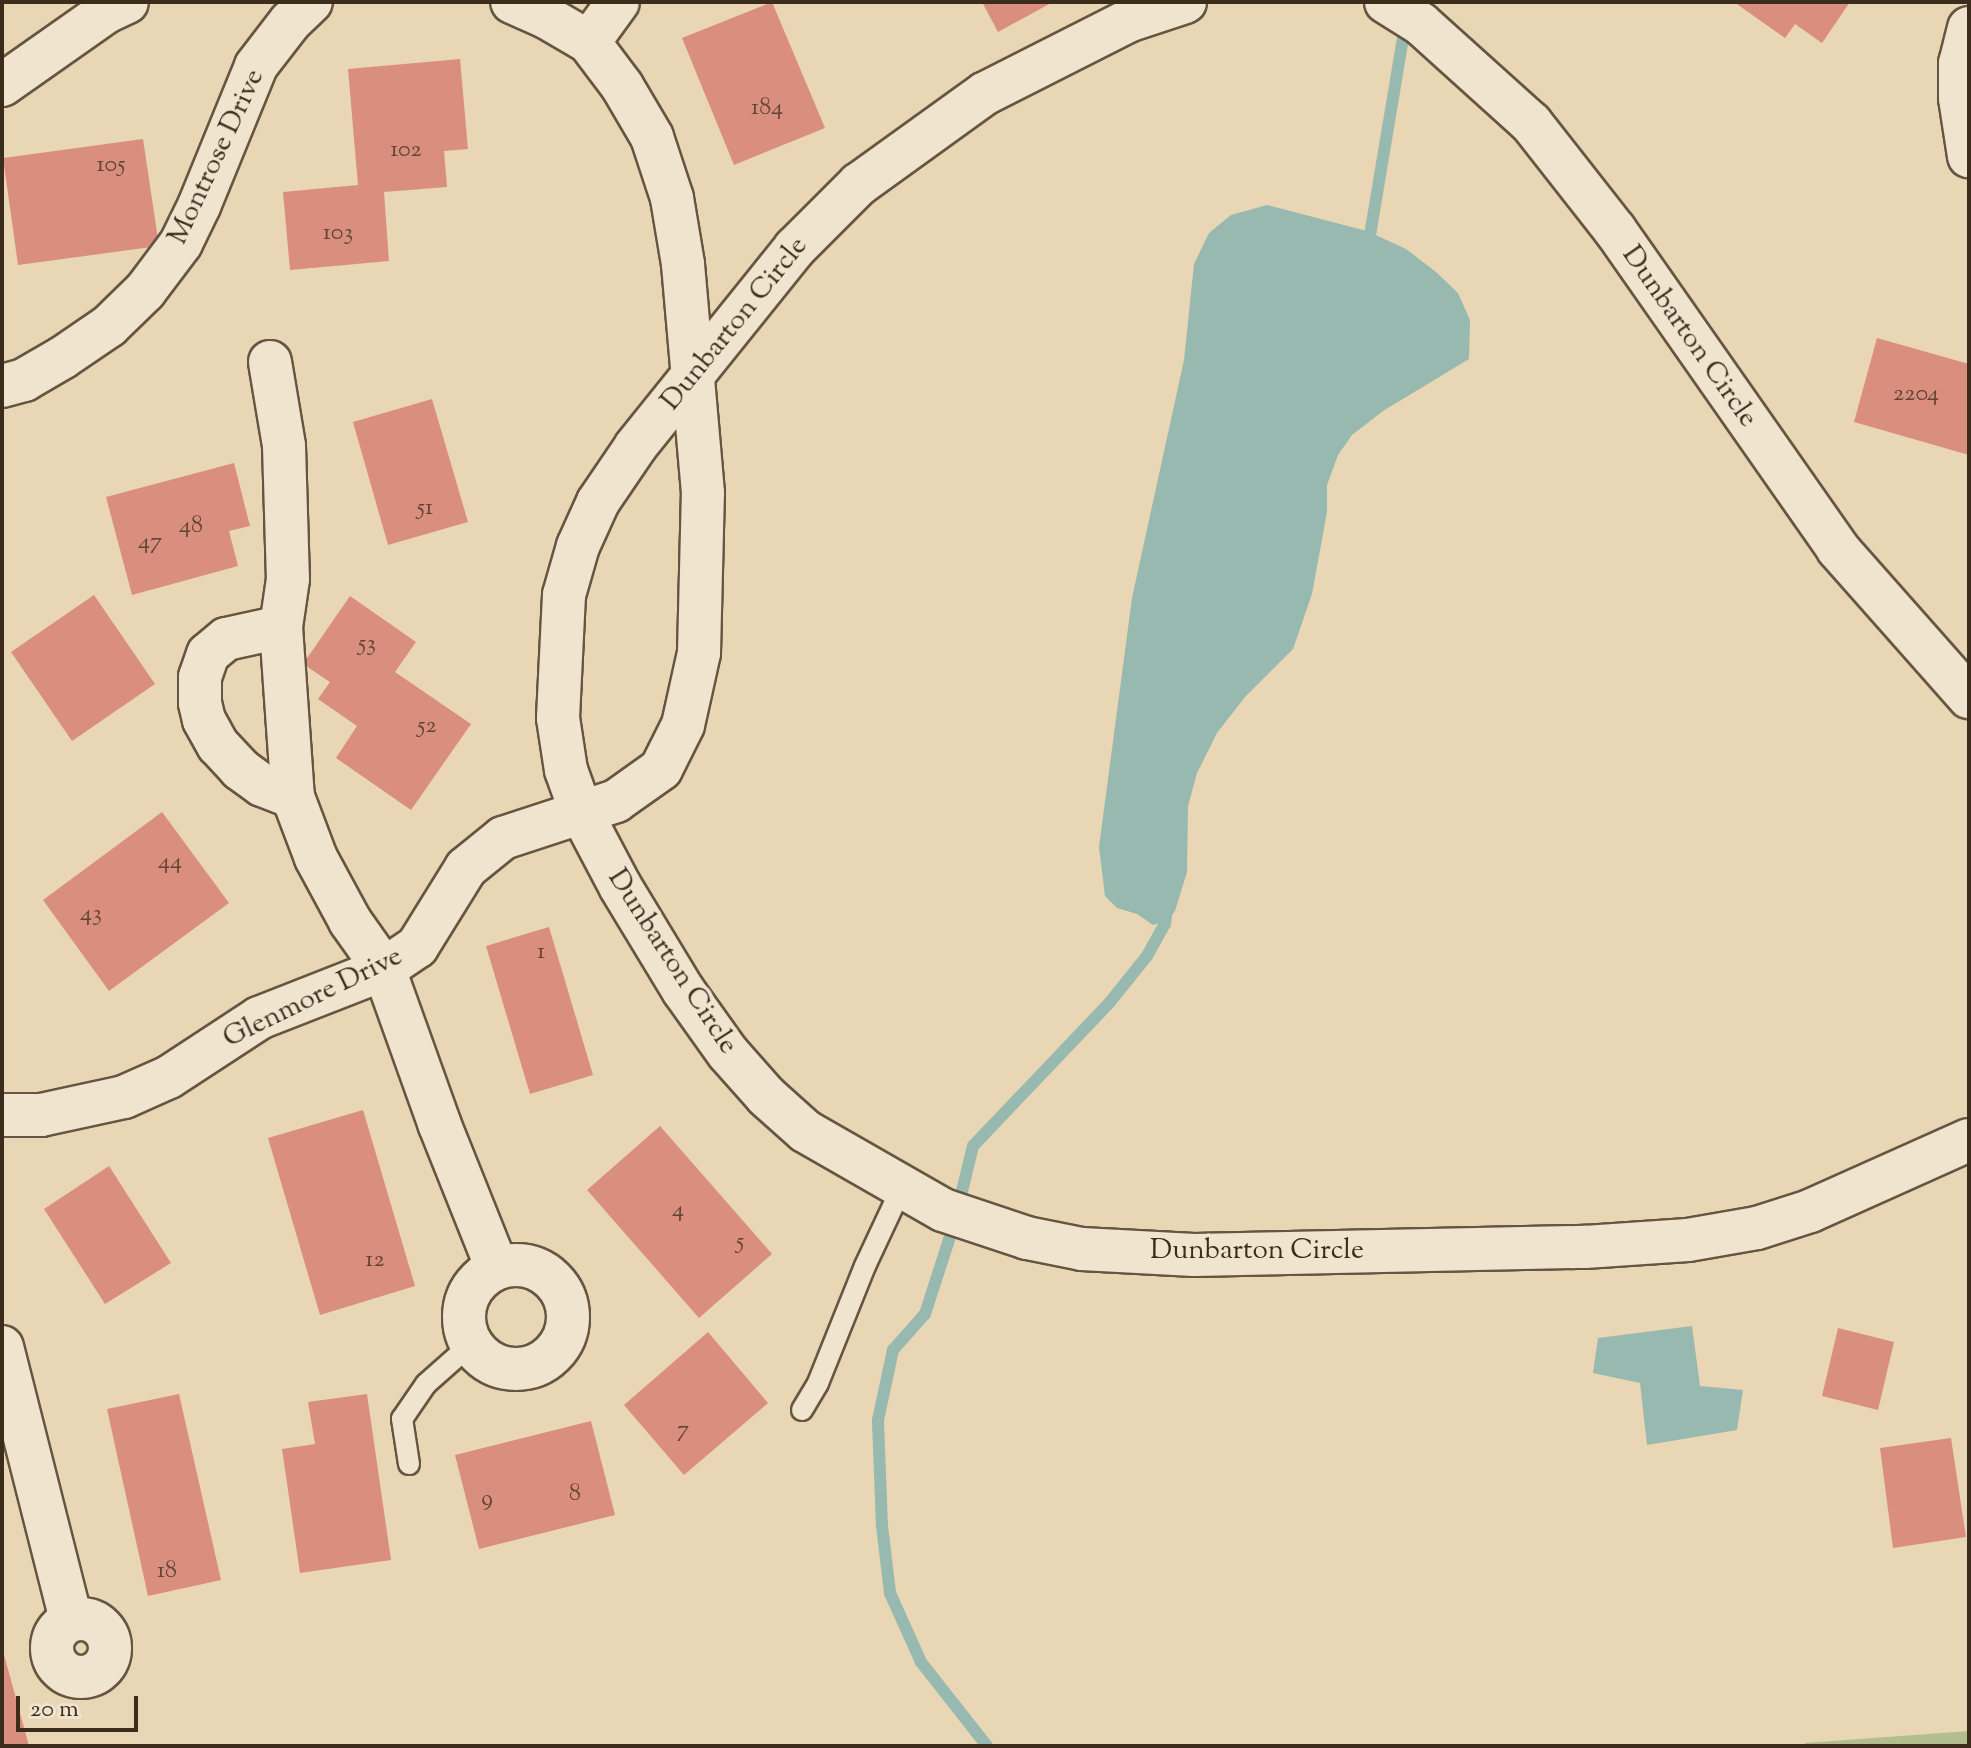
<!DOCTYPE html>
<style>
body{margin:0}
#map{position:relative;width:1971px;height:1748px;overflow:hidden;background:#e8d6b4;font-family:"Sorts Mill Goudy",serif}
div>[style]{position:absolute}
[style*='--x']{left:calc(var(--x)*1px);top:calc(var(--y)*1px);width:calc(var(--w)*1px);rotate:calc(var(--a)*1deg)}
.green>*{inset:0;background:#b3be8f}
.water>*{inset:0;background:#97b9af}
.stream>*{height:12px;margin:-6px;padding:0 6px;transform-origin:6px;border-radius:6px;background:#97b9af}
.building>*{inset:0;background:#da8f7e}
.roads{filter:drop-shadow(2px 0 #665641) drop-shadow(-2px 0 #665641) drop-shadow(0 2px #665641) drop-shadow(0 -2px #665641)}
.service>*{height:20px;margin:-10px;padding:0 10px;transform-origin:10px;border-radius:10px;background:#f0e4ce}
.minor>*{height:42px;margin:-21px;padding:0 21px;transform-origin:21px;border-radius:21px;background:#f0e4ce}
.minor>.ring{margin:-21px;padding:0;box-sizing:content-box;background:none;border:42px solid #f0e4ce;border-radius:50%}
span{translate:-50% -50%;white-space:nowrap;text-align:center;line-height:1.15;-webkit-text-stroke:7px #f0e4ce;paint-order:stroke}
.number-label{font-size:24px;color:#634534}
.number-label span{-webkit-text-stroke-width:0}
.street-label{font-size:28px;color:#3b2c1b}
.frame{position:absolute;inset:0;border:4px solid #3b2c1b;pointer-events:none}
.scale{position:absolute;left:16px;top:1696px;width:122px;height:36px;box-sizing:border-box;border:4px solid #3b2c1b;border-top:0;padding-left:10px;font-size:24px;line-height:28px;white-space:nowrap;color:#3b2c1b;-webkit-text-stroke:6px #f0e4ce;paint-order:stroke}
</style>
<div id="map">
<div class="green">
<div style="clip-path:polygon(1969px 1731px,1969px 1746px,1805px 1746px,1805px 1743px)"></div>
</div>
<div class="water">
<div style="clip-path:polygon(1267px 205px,1367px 231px,1406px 249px,1436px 272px,1458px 293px,1470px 320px,1469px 359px,1383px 411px,1352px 435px,1338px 455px,1327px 485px,1327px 512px,1312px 594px,1293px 649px,1245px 697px,1217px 733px,1197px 773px,1188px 806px,1187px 872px,1175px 911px,1167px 921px,1153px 925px,1137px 914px,1117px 908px,1105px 896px,1099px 847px,1132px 598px,1184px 360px,1194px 264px,1209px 233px,1231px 215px)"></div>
<div style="clip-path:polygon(1692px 1326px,1700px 1386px,1743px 1390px,1737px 1430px,1647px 1445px,1640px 1383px,1593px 1373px,1598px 1338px)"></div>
</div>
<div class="stream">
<div style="--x:1368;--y:247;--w:229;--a:-80.5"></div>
<div style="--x:987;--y:1746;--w:107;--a:-128.2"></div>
<div style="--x:921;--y:1662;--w:76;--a:-114.2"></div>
<div style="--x:890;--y:1593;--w:67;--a:-96.8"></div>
<div style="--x:882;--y:1526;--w:106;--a:-92.2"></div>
<div style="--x:878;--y:1420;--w:72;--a:-77.9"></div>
<div style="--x:893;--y:1350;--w:48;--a:-48.4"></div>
<div style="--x:925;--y:1314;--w:95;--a:-72.1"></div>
<div style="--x:954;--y:1224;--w:80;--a:-76.3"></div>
<div style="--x:973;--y:1146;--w:199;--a:-46.4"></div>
<div style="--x:1110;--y:1002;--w:59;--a:-51.2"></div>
<div style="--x:1147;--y:956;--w:37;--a:-61"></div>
<div style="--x:1165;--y:924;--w:16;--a:-83"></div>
</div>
<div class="building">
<div style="clip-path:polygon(772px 2px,825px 128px,734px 165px,682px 38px)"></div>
<div style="clip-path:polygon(982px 2px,1053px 2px,998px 32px)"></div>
<div style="clip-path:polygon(1734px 2px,1850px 2px,1822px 43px,1795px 24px,1785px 38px)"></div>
<div style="clip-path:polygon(460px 59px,468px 149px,444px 151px,447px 187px,384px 192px,389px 261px,290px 270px,283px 192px,358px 185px,348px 69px)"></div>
<div style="clip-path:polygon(143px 139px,159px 246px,18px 265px,3px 158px)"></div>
<div style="clip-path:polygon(1877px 338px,1969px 364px,1969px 455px,1854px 422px)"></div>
<div style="clip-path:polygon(432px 399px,468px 522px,388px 545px,353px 422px)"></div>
<div style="clip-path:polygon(234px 463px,250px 526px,229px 531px,238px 566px,132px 595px,106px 497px)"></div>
<div style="clip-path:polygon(94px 595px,155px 684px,72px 741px,11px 652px)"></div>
<div style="clip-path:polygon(350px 596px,416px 642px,395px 672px,471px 724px,411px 810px,336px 758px,357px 726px,318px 699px,330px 682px,303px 664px)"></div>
<div style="clip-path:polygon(162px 812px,229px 903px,109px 991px,43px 900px)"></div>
<div style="clip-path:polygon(549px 927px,593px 1075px,530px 1094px,486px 946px)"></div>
<div style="clip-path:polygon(363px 1110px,415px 1286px,320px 1315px,268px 1138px)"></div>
<div style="clip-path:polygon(660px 1126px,772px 1254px,699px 1318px,587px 1190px)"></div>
<div style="clip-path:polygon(109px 1166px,171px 1263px,105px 1304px,44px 1209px)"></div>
<div style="clip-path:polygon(1838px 1328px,1894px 1342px,1878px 1410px,1822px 1396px)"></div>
<div style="clip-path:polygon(708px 1332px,768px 1403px,684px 1475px,624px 1405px)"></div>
<div style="clip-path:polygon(179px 1394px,221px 1580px,148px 1596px,107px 1409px)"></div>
<div style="clip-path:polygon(367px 1394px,391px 1560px,300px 1573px,282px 1449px,315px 1444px,308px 1402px)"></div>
<div style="clip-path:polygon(591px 1421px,615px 1515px,479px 1549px,455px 1455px)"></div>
<div style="clip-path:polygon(1951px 1438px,1966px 1537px,1893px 1548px,1880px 1448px)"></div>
<div style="clip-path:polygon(2px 1651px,3px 1651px,29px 1746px,2px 1746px)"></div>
</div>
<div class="roads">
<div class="service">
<div style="--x:802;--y:1410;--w:31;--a:-59"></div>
<div style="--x:818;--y:1383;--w:126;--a:-68.1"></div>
<div style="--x:865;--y:1266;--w:85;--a:-64.9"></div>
<div style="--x:409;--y:1464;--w:46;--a:-98.8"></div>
<div style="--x:402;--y:1419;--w:42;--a:-55.6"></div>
<div style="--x:426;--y:1384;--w:60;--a:-41.6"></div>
</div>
<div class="minor">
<div style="--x:1185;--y:2;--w:60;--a:161.6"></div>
<div style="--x:1128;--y:21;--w:161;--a:153.1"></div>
<div style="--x:984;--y:94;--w:154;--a:144.2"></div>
<div style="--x:859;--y:184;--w:91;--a:135"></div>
<div style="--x:795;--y:248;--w:254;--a:128.8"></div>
<div style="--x:636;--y:446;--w:68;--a:124.2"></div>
<div style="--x:598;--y:502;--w:48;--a:114.4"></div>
<div style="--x:578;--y:546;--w:51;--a:105.9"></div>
<div style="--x:564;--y:595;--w:123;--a:92.8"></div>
<div style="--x:558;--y:718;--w:53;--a:81.3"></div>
<div style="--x:566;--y:770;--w:45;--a:70.3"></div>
<div style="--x:581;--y:812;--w:84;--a:62.2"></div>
<div style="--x:620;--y:886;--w:122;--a:58.8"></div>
<div style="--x:683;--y:990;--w:77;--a:54.5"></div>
<div style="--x:728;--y:1053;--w:57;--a:48.5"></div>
<div style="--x:766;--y:1096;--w:52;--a:41.9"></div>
<div style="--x:805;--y:1131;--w:159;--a:29.8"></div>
<div style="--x:943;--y:1210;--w:89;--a:18.4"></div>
<div style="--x:1027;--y:1238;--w:56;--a:11.3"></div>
<div style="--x:1082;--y:1249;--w:112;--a:3.1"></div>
<div style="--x:1194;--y:1255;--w:391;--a:-1.2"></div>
<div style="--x:1585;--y:1247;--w:103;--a:-3.9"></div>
<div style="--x:1688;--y:1240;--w:70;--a:-9.9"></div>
<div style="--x:1757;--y:1228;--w:56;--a:-17.8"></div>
<div style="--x:1810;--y:1211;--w:174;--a:-24.1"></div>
<div style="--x:1386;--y:2;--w:41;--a:32.2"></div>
<div style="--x:1421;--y:24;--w:148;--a:42"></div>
<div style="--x:1531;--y:123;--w:136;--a:51.9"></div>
<div style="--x:1615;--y:230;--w:389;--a:55"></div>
<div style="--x:1838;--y:549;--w:198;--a:48.5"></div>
<div style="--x:1969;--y:28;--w:36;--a:104"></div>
<div style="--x:1960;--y:63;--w:35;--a:90"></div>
<div style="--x:1960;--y:98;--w:59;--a:81.2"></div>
<div style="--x:589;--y:42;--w:49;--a:-54.1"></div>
<div style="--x:2;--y:85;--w:127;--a:-35.1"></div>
<div style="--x:106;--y:12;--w:23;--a:-25"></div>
<div style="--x:270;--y:362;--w:85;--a:80.5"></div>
<div style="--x:284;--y:446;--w:133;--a:88.3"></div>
<div style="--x:288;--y:579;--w:49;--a:98.3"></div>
<div style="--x:281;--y:627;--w:170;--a:86"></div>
<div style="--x:293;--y:797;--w:65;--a:69.3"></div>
<div style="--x:316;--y:858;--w:72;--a:61.6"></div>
<div style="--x:350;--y:921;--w:59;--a:54.7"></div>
<div style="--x:384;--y:969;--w:164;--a:70.3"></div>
<div style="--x:439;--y:1123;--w:156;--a:68.2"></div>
<div style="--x:2;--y:386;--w:23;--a:-15"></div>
<div style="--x:24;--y:380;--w:44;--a:-30.1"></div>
<div style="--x:62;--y:358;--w:57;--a:-34.2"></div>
<div style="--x:109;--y:326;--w:50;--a:-44.2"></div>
<div style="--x:145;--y:291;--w:60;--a:-53.1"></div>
<div style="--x:181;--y:243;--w:41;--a:-64.1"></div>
<div style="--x:199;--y:206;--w:151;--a:-67.8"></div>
<div style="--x:256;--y:66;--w:56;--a:-52.3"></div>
<div style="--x:290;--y:22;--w:29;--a:-44"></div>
<div style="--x:281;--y:627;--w:56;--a:167.7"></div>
<div style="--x:226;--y:639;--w:23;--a:140"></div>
<div style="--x:208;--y:654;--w:24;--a:109"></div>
<div style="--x:200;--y:677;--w:26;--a:90"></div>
<div style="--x:200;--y:703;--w:17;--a:77"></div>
<div style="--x:204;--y:720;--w:29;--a:61"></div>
<div style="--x:218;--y:745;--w:33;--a:47"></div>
<div style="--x:240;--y:769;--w:27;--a:36"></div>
<div style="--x:262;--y:785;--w:33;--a:21"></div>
<div style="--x:2;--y:1115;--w:39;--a:0"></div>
<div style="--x:41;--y:1115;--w:85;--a:-12.2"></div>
<div style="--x:124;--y:1097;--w:49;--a:-24"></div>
<div style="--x:169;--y:1077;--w:108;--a:-33.2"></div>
<div style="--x:259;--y:1018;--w:134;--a:-21.4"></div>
<div style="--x:384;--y:969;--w:40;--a:-34"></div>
<div style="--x:417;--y:947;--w:93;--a:-58.2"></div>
<div style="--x:466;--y:868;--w:48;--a:-39"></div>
<div style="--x:503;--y:838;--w:119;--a:-18.1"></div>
<div style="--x:616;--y:801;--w:55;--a:-35.4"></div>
<div style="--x:661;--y:769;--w:49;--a:-63.4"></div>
<div style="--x:683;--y:725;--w:74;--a:-77.5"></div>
<div style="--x:699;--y:653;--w:160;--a:-88.6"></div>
<div style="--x:703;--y:493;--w:230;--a:-95"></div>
<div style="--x:683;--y:264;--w:67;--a:-99.5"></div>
<div style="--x:672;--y:198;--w:64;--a:-108.2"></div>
<div style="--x:652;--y:137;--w:59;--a:-120.5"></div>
<div style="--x:622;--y:86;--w:55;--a:-126.9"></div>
<div style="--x:589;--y:42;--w:50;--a:-149.8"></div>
<div style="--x:546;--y:17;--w:37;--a:-156"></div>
<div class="ring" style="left:464px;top:1265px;width:62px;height:62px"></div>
<div style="--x:2;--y:1347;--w:282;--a:75.8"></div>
<div class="ring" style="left:52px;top:1619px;width:16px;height:16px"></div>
</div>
</div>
<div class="number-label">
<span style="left:767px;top:109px">184</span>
<span style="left:406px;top:151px">102</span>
<span style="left:111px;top:166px">105</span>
<span style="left:338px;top:234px">103</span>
<span style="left:1916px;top:395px">2204</span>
<span style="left:425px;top:509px">51</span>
<span style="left:191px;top:527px">48</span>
<span style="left:150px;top:543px">47</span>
<span style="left:367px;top:645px">53</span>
<span style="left:427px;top:727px">52</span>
<span style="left:170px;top:863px">44</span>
<span style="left:91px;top:915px">43</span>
<span style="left:541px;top:953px">1</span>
<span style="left:678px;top:1211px">4</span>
<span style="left:740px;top:1243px">5</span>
<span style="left:375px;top:1261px">12</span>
<span style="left:683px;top:1431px">7</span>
<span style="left:575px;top:1495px">8</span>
<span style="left:487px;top:1500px">9</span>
<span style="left:167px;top:1572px">18</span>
</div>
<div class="street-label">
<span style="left:217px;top:157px;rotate:-65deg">Montrose Drive</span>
<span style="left:735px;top:324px;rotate:-51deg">Dunbarton Circle</span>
<span style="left:1689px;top:337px;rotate:55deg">Dunbarton Circle</span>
<span style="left:672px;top:962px;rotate:57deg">Dunbarton Circle</span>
<span style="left:313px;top:998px;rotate:-26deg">Glenmore Drive</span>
<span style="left:1257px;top:1251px">Dunbarton Circle</span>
</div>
<div class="frame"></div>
<div class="scale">20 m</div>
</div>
